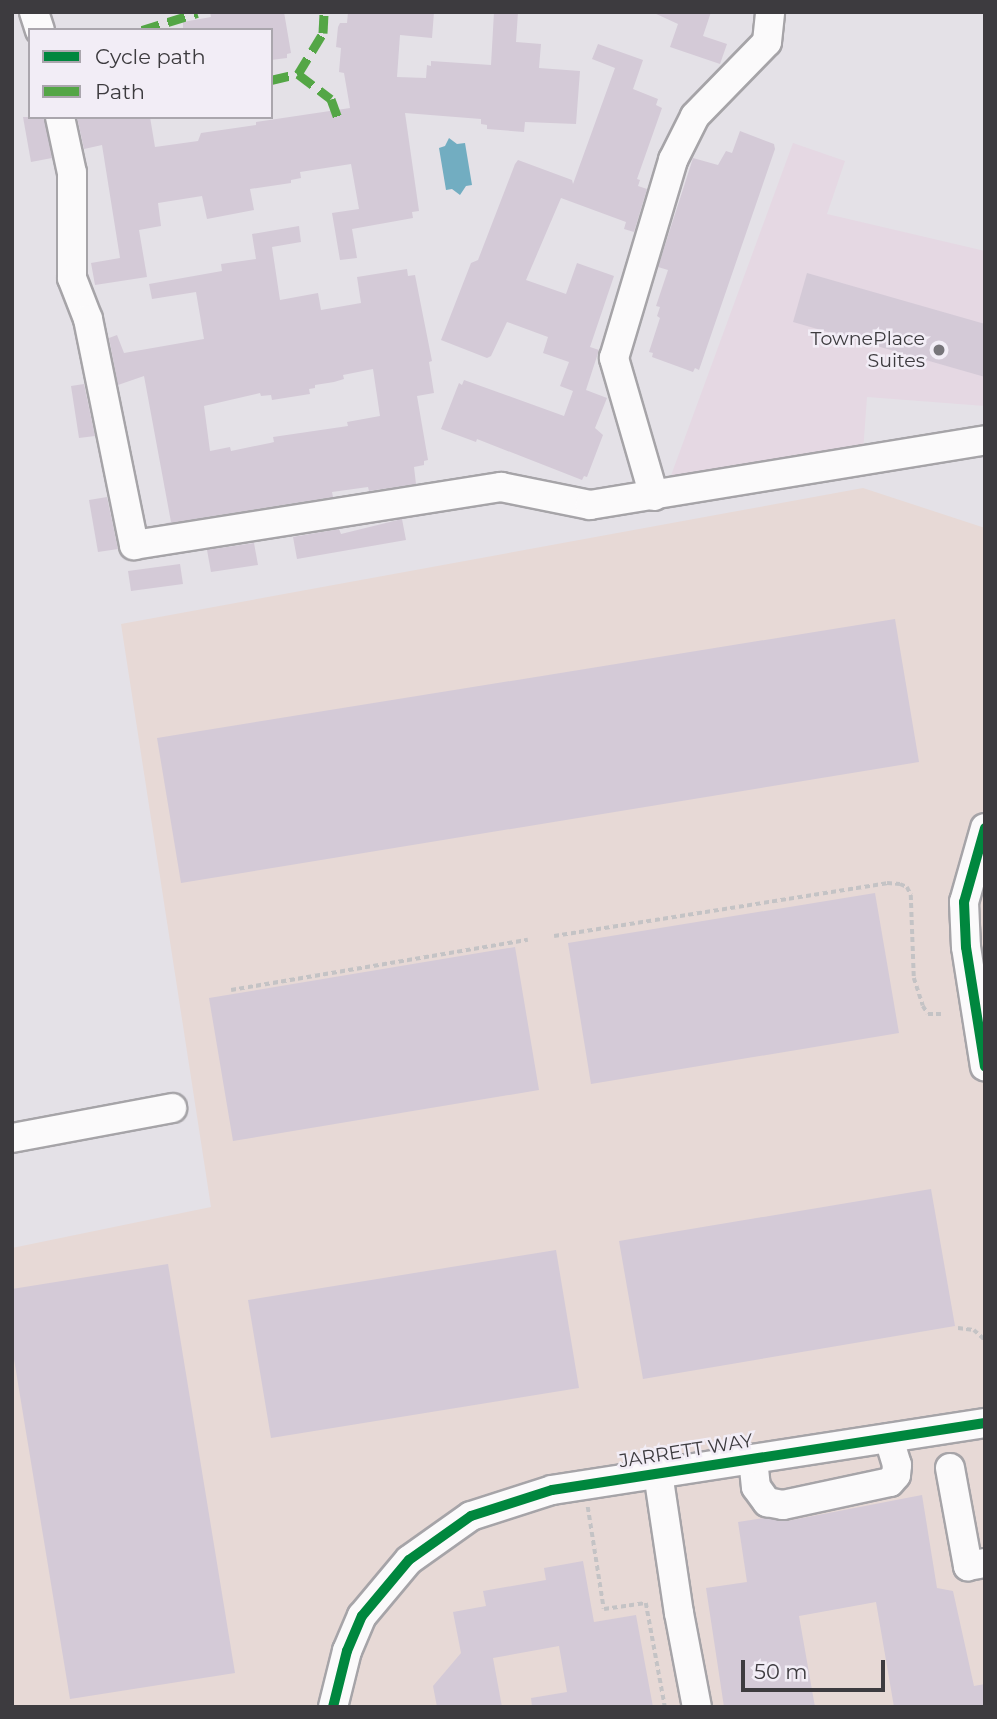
<!DOCTYPE html>
<style>
body{margin:0}
#map{position:relative;width:997px;height:1719px;overflow:hidden;background:#e4e1e7;font-family:Montserrat,sans-serif}
div>[style]{position:absolute}
[style*='--x']{left:calc(var(--x)*1px);top:calc(var(--y)*1px);width:calc(var(--w)*1px);rotate:calc(var(--a)*1deg)}
.commercial>*{inset:0;background:#e5d8e3}
.industrial>*{inset:0;background:#e7d9d6}
.water>*{inset:0;background:#72adc1}
.building>*{inset:0;background:#d4cad7}
.path>*{height:3.5px;margin-top:-1.75px;transform-origin:0;background:repeating-linear-gradient(90deg,#c4c3c5 0 5px,transparent 0 8.5px)}
.roads{filter:drop-shadow(2px 0 #a6a4a8) drop-shadow(-2px 0 #a6a4a8) drop-shadow(0 2px #a6a4a8) drop-shadow(0 -2px #a6a4a8)}
.minor>*{height:28px;margin:-14px;padding:0 14px;transform-origin:14px;border-radius:14px;background:#fbfafb}
.quiet>*{height:9px;margin-top:-4.5px;transform-origin:0;background:repeating-linear-gradient(90deg,#54a646 0 18px,transparent 0 27px)}
.cycleway>*{height:10px;margin:-5px;padding:0 5px;transform-origin:5px;border-radius:5px;background:#00873e}
.dots>*{width:19px;height:19px;translate:-50% -50%;box-sizing:border-box;border:4px solid #f2edf6;border-radius:50%}
span{translate:-50% -50%;white-space:nowrap;text-align:center;line-height:1.15;-webkit-text-stroke:5px #f2edf6;paint-order:stroke}
.poi-label{font-size:19px;color:#3d3b3f}
.right{translate:-100% -50%;text-align:right}
.street-label{font-size:19px;color:#3d3b3f}
.frame{position:absolute;inset:0;border:14px solid #3d3b3f;pointer-events:none}
.legend{position:absolute;left:28px;top:28px;width:245px;height:91px;box-sizing:border-box;background:#f2edf6;border:2px solid #aaa6ad;margin:0;padding:9px 12px;list-style:none;font-size:21px;color:#3d3b3f}
.legend li{display:flex;align-items:center;gap:14px;height:35px}
.legend b{width:35px;border:2px solid #aaa6ad}
.scale{position:absolute;left:741px;top:1660px;width:144px;height:32px;box-sizing:border-box;border:4px solid #3d3b3f;border-top:0;padding-left:9px;font-size:21px;line-height:24px;white-space:nowrap;color:#3d3b3f;-webkit-text-stroke:5px #f2edf6;paint-order:stroke}
</style>
<div id="map">
<div class="commercial">
<div style="clip-path:polygon(793px 143px,845px 161px,827px 214px,985px 251px,985px 406px,867px 397px,863px 452px,669px 481px)"></div>
</div>
<div class="industrial">
<div style="clip-path:polygon(863px 488px,985px 528px,985px 1707px,12px 1707px,12px 1248px,211px 1207px,121px 624px)"></div>
</div>
<div class="water">
<div style="clip-path:polygon(449px 138px,457px 144px,465px 143px,472px 185px,466px 186px,460px 195px,452px 189px,446px 190px,439px 148px,445px 146px)"></div>
</div>
<div class="building">
<div style="clip-path:polygon(210px 12px,284px 12px,291px 53px,287px 54px,287px 58px,271px 60px,271px 30px,183px 30px,183px 22px,211px 17px)"></div>
<div style="clip-path:polygon(348px 12px,434px 12px,432px 38px,400px 35px,397px 77px,426px 78px,427px 65px,431px 66px,431px 61px,491px 65px,494px 12px,518px 12px,516px 42px,541px 44px,539px 68px,580px 71px,576px 124px,525px 122px,524px 132px,487px 129px,487px 125px,481px 124px,481px 119px,405px 113px,419px 211px,412px 212px,413px 218px,352px 229px,357px 258px,340px 260px,332px 213px,359px 209px,351px 164px,300px 172px,301px 178px,291px 180px,291px 183px,250px 189px,254px 210px,207px 219px,202px 196px,158px 203px,161px 226px,139px 230px,147px 277px,95px 285px,91px 263px,120px 258px,102px 145px,84px 149px,77px 117px,150px 117px,155px 147px,198px 141px,201px 133px,256px 125px,256px 122px,350px 108px,344px 73px,339px 72px,341px 48px,336px 47px,338px 27px,340px 23px,347px 23px)"></div>
<div style="clip-path:polygon(652px 12px,711px 12px,703px 36px,727px 44px,720px 64px,670px 47px,678px 24px)"></div>
<div style="clip-path:polygon(598px 44px,643px 60px,633px 89px,658px 99px,656px 105px,662px 108px,637px 179px,640px 180px,638px 186px,647px 189px,634px 232px,624px 229px,626px 222px,561px 198px,526px 280px,566px 294px,577px 263px,614px 276px,590px 347px,599px 350px,586px 390px,607px 398px,595px 428px,603px 435px,587px 477px,584px 476px,582px 480px,477px 439px,476px 442px,441px 429px,459px 383px,462px 385px,464px 380px,564px 416px,573px 391px,560px 386px,569px 362px,543px 353px,548px 337px,507px 322px,491px 356px,487px 358px,441px 340px,471px 263px,478px 260px,515px 164px,518px 160px,572px 180px,573px 184px,615px 68px,592px 59px)"></div>
<div style="clip-path:polygon(23px 117px,44px 117px,52px 158px,31px 162px)"></div>
<div style="clip-path:polygon(740px 131px,774px 144px,775px 149px,699px 370px,695px 368px,693px 372px,652px 357px,653px 353px,649px 352px,660px 318px,657px 316px,660px 307px,656px 306px,668px 270px,658px 267px,693px 158px,718px 165px,726px 151px,732px 153px)"></div>
<div style="clip-path:polygon(evenodd,299px 226px,301px 242px,272px 247px,280px 300px,318px 293px,321px 310px,361px 303px,357px 277px,407px 269px,408px 276px,415px 275px,432px 361px,429px 362px,434px 393px,417px 396px,428px 460px,424px 461px,424px 465px,414px 467px,416px 484px,369px 491px,368px 487px,332px 492px,333px 497px,163px 524px,171px 522px,144px 376px,118px 385px,109px 338px,117px 335px,124px 353px,204px 339px,196px 292px,152px 299px,149px 284px,222px 271px,221px 264px,256px 259px,252px 234px,299px 226px,373px 369px,380px 416px,347px 422px,348px 426px,273px 437px,274px 442px,270px 443px,231px 451px,230px 447px,210px 451px,204px 406px,260px 393px,261px 396px,271px 395px,272px 400px,310px 394px,309px 389px,315px 388px,315px 385px,334px 382px,344px 379px,343px 375px,373px 369px)"></div>
<div style="clip-path:polygon(807px 273px,985px 324px,985px 377px,793px 322px)"></div>
<div style="clip-path:polygon(84px 384px,95px 436px,79px 438px,71px 386px)"></div>
<div style="clip-path:polygon(107px 497px,118px 549px,98px 552px,89px 500px)"></div>
<div style="clip-path:polygon(402px 519px,406px 540px,297px 559px,293px 537px,339px 529px,341px 534px)"></div>
<div style="clip-path:polygon(254px 543px,258px 565px,211px 572px,207px 550px)"></div>
<div style="clip-path:polygon(180px 564px,183px 584px,131px 591px,128px 571px)"></div>
<div style="clip-path:polygon(895px 619px,919px 762px,181px 883px,157px 738px)"></div>
<div style="clip-path:polygon(875px 893px,899px 1033px,591px 1084px,568px 943px)"></div>
<div style="clip-path:polygon(515px 947px,539px 1090px,233px 1141px,209px 998px)"></div>
<div style="clip-path:polygon(931px 1189px,955px 1326px,643px 1379px,619px 1241px)"></div>
<div style="clip-path:polygon(556px 1250px,579px 1388px,271px 1438px,248px 1300px)"></div>
<div style="clip-path:polygon(168px 1264px,235px 1673px,70px 1699px,12px 1347px,12px 1289px)"></div>
<div style="clip-path:polygon(922px 1495px,937px 1588px,953px 1591px,974px 1686px,985px 1684px,985px 1707px,894px 1707px,876px 1602px,799px 1616px,815px 1707px,724px 1707px,706px 1588px,747px 1582px,738px 1522px,764px 1518px,787px 1521px)"></div>
<div style="clip-path:polygon(583px 1561px,594px 1622px,636px 1615px,653px 1707px,532px 1707px,531px 1698px,567px 1692px,559px 1646px,493px 1658px,502px 1707px,437px 1707px,433px 1686px,461px 1653px,453px 1612px,486px 1606px,483px 1591px,546px 1580px,544px 1568px)"></div>
</div>
<div class="path">
<div style="--x:554;--y:936;--w:337;--a:-9"></div>
<div style="--x:887;--y:883;--w:13;--a:4"></div>
<div style="--x:900;--y:884;--w:8;--a:23"></div>
<div style="--x:907;--y:887;--w:9;--a:63"></div>
<div style="--x:911;--y:895;--w:83;--a:87.9"></div>
<div style="--x:914;--y:978;--w:29;--a:72"></div>
<div style="--x:923;--y:1006;--w:9;--a:58"></div>
<div style="--x:928;--y:1014;--w:17;--a:0"></div>
<div style="--x:231;--y:990;--w:301;--a:-9.6"></div>
<div style="--x:958;--y:1328;--w:16;--a:7"></div>
<div style="--x:974;--y:1330;--w:15;--a:42"></div>
<div style="--x:588;--y:1507;--w:103;--a:81.1"></div>
<div style="--x:604;--y:1609;--w:42;--a:-8.1"></div>
<div style="--x:646;--y:1603;--w:106;--a:79.6"></div>
</div>
<div class="roads">
<div class="minor">
<div style="--x:34;--y:12;--w:19;--a:72"></div>
<div style="--x:60;--y:117;--w:57;--a:77.9"></div>
<div style="--x:72;--y:173;--w:105;--a:90"></div>
<div style="--x:72;--y:278;--w:44;--a:68.7"></div>
<div style="--x:88;--y:319;--w:231;--a:78.5"></div>
<div style="--x:134;--y:545;--w:372;--a:-9"></div>
<div style="--x:501;--y:487;--w:91;--a:11.4"></div>
<div style="--x:590;--y:505;--w:400;--a:-9.3"></div>
<div style="--x:654;--y:496;--w:144;--a:-106.2"></div>
<div style="--x:614;--y:358;--w:207;--a:-73.4"></div>
<div style="--x:673;--y:160;--w:49;--a:-63.4"></div>
<div style="--x:695;--y:116;--w:103;--a:-45.8"></div>
<div style="--x:767;--y:42;--w:30;--a:-84"></div>
<div style="--x:985;--y:828;--w:77;--a:105.8"></div>
<div style="--x:964;--y:902;--w:45;--a:87.5"></div>
<div style="--x:966;--y:947;--w:121;--a:81"></div>
<div style="--x:12;--y:1138;--w:163;--a:-10.6"></div>
<div style="--x:753;--y:1459;--w:28;--a:84"></div>
<div style="--x:756;--y:1487;--w:19;--a:54"></div>
<div style="--x:767;--y:1502;--w:16;--a:11"></div>
<div style="--x:783;--y:1505;--w:109;--a:-12.1"></div>
<div style="--x:890;--y:1482;--w:9;--a:-49"></div>
<div style="--x:896;--y:1475;--w:10;--a:-84"></div>
<div style="--x:897;--y:1465;--w:28;--a:-107"></div>
<div style="--x:950;--y:1468;--w:100;--a:79.6"></div>
<div style="--x:968;--y:1566;--w:17;--a:-10"></div>
<div style="--x:658;--y:1473;--w:142;--a:81.5"></div>
<div style="--x:679;--y:1613;--w:96;--a:79.2"></div>
<div style="--x:333;--y:1707;--w:58;--a:-76"></div>
<div style="--x:347;--y:1651;--w:38;--a:-67"></div>
<div style="--x:362;--y:1616;--w:73;--a:-50"></div>
<div style="--x:409;--y:1560;--w:76;--a:-35.4"></div>
<div style="--x:471;--y:1516;--w:85;--a:-17.8"></div>
<div style="--x:552;--y:1490;--w:438;--a:-8.8"></div>
</div>
</div>
<div class="quiet">
<div style="--x:142;--y:30;--w:58;--a:-17.2"></div>
<div style="--x:298;--y:74;--w:48;--a:-58.6"></div>
<div style="--x:323;--y:33;--w:21;--a:-87"></div>
<div style="--x:271;--y:80;--w:28;--a:-13"></div>
<div style="--x:298;--y:74;--w:41;--a:37.1"></div>
<div style="--x:331;--y:99;--w:23;--a:70"></div>
</div>
<div class="cycleway">
<div style="--x:985;--y:828;--w:77;--a:105.8"></div>
<div style="--x:964;--y:902;--w:45;--a:87.5"></div>
<div style="--x:966;--y:947;--w:121;--a:81"></div>
<div style="--x:333;--y:1707;--w:58;--a:-76"></div>
<div style="--x:347;--y:1651;--w:38;--a:-67"></div>
<div style="--x:362;--y:1616;--w:73;--a:-50"></div>
<div style="--x:409;--y:1560;--w:76;--a:-35.4"></div>
<div style="--x:471;--y:1516;--w:85;--a:-17.8"></div>
<div style="--x:552;--y:1490;--w:438;--a:-8.8"></div>
</div>
<div class="dots">
<div style="left:939px;top:350px;background:#77757a"></div>
</div>
<div class="poi-label">
<span class="right" style="left:925px;top:350px">TownePlace<br>Suites</span>
</div>
<div class="street-label">
<span style="left:686px;top:1451px;rotate:-9deg">JARRETT WAY</span>
</div>
<div class="frame"></div>
<ul class="legend">
<li><b style="height:9px;background:#00873e"></b>Cycle path</li>
<li><b style="height:9px;background:#54a646"></b>Path</li>
</ul>
<div class="scale">50 m</div>
</div>
